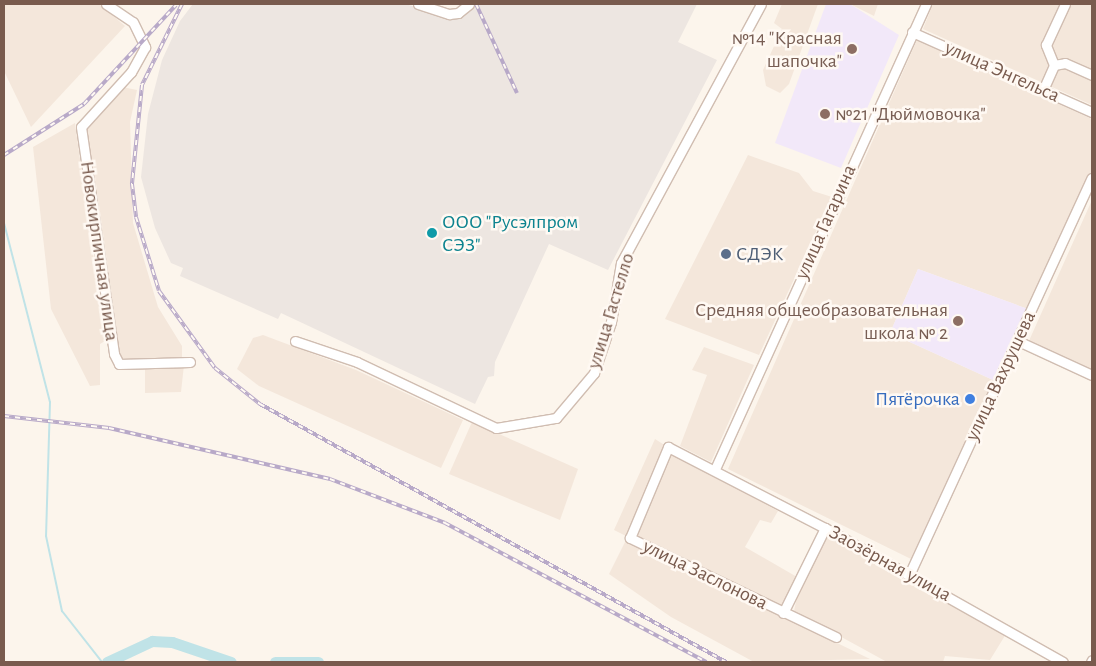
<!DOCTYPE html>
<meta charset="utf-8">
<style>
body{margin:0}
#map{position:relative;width:1096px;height:666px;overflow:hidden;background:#fcf5ec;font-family:"Alegreya Sans",sans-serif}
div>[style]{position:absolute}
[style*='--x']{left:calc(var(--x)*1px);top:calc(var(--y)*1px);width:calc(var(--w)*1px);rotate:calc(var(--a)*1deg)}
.residential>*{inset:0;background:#f4e7db}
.industrial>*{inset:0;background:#ede6e1}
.education>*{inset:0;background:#f2e8f9}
.stream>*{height:2px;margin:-1px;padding:0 1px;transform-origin:1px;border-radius:1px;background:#c0e3e7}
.river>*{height:11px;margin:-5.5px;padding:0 5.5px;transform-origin:5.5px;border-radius:5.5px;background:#c0e3e7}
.roads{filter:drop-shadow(1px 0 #d0bdb1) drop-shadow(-1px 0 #d0bdb1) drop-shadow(0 1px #d0bdb1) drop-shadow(0 -1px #d0bdb1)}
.minor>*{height:9px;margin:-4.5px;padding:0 4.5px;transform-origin:4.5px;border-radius:4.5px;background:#fff}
.rail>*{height:4px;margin-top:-2px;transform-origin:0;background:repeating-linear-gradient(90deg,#fff9f3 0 5.5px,#b8a9c8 0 11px);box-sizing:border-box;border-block:1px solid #b8a9c8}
.dots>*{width:14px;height:14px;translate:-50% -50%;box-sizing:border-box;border:2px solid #fff9f3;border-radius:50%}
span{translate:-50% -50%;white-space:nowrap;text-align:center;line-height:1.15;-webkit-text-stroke:5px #fff9f3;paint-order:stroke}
.education-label{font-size:20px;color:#785e54}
.right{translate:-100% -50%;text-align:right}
.left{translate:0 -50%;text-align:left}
.street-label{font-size:20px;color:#795b4e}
.culture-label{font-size:20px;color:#0d838f}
.service-label{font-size:20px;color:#4e5e75}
.shop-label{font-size:20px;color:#366cbe}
.frame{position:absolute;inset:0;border:5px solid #795b4e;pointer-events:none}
</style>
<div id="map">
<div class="residential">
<div style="clip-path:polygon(4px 4px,99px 4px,125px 26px,31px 127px,4px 71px)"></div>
<div style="clip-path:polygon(782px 4px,818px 4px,789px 84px,780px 93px,766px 86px,763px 70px,782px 29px,774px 23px)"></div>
<div style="clip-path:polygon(850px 4px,878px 4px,874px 16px)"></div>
<div style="clip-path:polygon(933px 4px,1092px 4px,1092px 105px,923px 29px)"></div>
<div style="clip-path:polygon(917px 40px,1092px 119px,1092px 171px,1028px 309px,918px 269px,890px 333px,993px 380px,911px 559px,728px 469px)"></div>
<div style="clip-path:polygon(122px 87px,137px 90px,130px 122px,133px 223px,158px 307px,182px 346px,182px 360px,122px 362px,116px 351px,86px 125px)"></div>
<div style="clip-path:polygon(75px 123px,105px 341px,100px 344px,100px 385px,90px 386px,51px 309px,33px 147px)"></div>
<div style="clip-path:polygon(748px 155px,799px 173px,813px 191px,832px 197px,759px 355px,665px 319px)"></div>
<div style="clip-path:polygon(1092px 200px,1092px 370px,1028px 343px)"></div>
<div style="clip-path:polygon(263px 335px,356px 370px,463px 420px,441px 468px,259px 386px,237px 369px,253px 338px)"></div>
<div style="clip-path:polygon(704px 347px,754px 365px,711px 462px,680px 446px,707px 375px,692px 370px)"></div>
<div style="clip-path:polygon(184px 365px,181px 392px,145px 393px,145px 366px)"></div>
<div style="clip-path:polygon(472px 422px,578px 469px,560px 520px,449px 474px)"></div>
<div style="clip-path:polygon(655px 439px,666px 446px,626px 536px,614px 530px)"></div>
<div style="clip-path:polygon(670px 452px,778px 511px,771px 523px,760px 520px,745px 547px,797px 577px,782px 607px,634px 536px)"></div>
<div style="clip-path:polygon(827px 534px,1006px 634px,990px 660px,945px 656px,943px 662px,887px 662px,794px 611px,799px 588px)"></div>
<div style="clip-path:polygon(625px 542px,652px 553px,870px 659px,754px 662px,671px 617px,609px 574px)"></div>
</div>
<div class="industrial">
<div style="clip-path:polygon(193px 4px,405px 4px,455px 18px,479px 4px,697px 4px,678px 42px,717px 60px,608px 270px,549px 244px,495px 362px,494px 376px,488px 377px,475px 404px,281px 313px,278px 319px,180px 276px,183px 268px,171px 263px,155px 228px,141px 177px,148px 114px,162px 60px,180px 21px)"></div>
</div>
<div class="education">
<div style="clip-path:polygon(826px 4px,850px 4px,899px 35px,841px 168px,775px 143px)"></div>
<div style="clip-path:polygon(918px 269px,1028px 309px,993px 380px,890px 333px)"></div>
</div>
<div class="stream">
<div style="--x:4;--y:223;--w:185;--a:75.6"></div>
<div style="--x:50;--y:402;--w:134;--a:91.7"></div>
<div style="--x:46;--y:536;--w:77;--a:78"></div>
<div style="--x:62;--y:611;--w:65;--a:51.9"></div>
</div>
<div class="river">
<div style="--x:107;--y:662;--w:50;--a:-25"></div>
<div style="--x:152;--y:641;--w:20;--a:3"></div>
<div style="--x:172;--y:642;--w:62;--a:18.7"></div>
<div style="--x:275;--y:662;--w:43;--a:0"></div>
</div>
<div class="roads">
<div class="minor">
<div style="--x:106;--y:4;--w:32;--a:34"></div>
<div style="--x:133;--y:22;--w:28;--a:64"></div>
<div style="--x:145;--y:47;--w:29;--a:119"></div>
<div style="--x:131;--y:72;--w:74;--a:132.3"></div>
<div style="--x:81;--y:127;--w:229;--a:81.7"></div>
<div style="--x:114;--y:354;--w:11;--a:63"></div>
<div style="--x:119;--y:364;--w:71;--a:-1.6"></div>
<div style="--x:418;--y:4;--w:33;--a:18"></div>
<div style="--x:449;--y:14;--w:9;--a:-6"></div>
<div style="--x:458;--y:13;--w:14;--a:-39"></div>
<div style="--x:912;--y:32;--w:197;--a:24"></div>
<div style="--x:1054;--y:65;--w:11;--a:-10"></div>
<div style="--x:1065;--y:63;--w:30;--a:24"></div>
<div style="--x:1043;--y:90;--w:27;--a:-66"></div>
<div style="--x:1054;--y:65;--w:22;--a:-112"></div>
<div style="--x:1046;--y:45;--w:45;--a:-65.1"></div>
<div style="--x:295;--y:341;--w:65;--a:18.7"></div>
<div style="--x:357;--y:362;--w:154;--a:25.4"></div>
<div style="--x:496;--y:428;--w:61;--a:-9.5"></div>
<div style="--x:556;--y:418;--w:59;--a:-49.8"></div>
<div style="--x:594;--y:373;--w:54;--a:-71.6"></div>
<div style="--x:611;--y:322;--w:60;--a:-80.4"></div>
<div style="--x:621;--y:263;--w:294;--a:-61.6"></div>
<div style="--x:1018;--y:341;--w:81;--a:24.7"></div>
<div style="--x:715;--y:469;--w:511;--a:-65.59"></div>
<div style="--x:909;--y:575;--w:437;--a:-65.3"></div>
<div style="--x:783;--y:613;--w:95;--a:-63.7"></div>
<div style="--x:836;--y:637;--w:229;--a:-154.3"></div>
<div style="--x:630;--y:538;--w:99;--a:-67.3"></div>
<div style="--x:668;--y:447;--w:177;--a:27.3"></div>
<div style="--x:825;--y:528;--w:273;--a:29.4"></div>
<div style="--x:1091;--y:662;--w:2;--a:-63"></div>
</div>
</div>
<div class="rail">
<div style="--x:182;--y:4;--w:90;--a:116.3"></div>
<div style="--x:142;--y:85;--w:100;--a:95.8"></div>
<div style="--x:132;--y:184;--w:33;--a:83"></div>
<div style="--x:136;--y:217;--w:77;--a:72.7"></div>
<div style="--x:159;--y:291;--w:95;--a:54"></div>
<div style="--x:215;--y:368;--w:58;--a:38.7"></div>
<div style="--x:260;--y:404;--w:533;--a:28.97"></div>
<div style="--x:476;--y:4;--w:98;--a:65.3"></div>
<div style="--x:4;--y:155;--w:95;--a:-32.5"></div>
<div style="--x:84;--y:104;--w:135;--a:-47.1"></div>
<div style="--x:4;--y:416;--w:106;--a:6.5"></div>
<div style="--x:109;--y:428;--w:227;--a:13"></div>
<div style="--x:330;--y:479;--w:123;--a:20.9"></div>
<div style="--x:445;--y:523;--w:296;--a:28"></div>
</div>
<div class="dots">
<div style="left:852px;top:49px;background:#8d6e63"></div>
<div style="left:825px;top:114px;background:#8d6e63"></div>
<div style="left:432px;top:233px;background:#0f9aa8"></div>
<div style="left:726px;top:254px;background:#5c6f8a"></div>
<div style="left:958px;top:321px;background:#8d6e63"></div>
<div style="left:970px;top:399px;background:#3f7fe0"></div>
</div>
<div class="education-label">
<span class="right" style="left:842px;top:50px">№14 "Красная<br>шапочка"</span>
<span class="left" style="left:835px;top:114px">№21 "Дюймовочка"</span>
<span class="right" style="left:948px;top:322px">Средняя общеобразовательная<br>школа № 2</span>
</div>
<div class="street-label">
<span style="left:1002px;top:72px;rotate:24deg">улица Энгельса</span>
<span style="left:826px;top:222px;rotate:-66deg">улица Гагарина</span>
<span style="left:99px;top:251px;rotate:82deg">Новокирпичная улица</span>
<span style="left:611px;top:311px;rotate:-73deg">улица Гастелло</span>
<span style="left:1001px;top:376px;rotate:-65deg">улица Вахрушева</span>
<span style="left:890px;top:564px;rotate:29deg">Заозёрная улица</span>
<span style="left:705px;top:575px;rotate:26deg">улица Заслонова</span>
</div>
<div class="culture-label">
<span class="left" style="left:442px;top:234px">ООО "Русэлпром<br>СЭЗ"</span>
</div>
<div class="service-label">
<span class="left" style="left:736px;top:254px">СДЭК</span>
</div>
<div class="shop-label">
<span class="right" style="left:960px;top:399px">Пятёрочка</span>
</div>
<div class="frame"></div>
</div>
